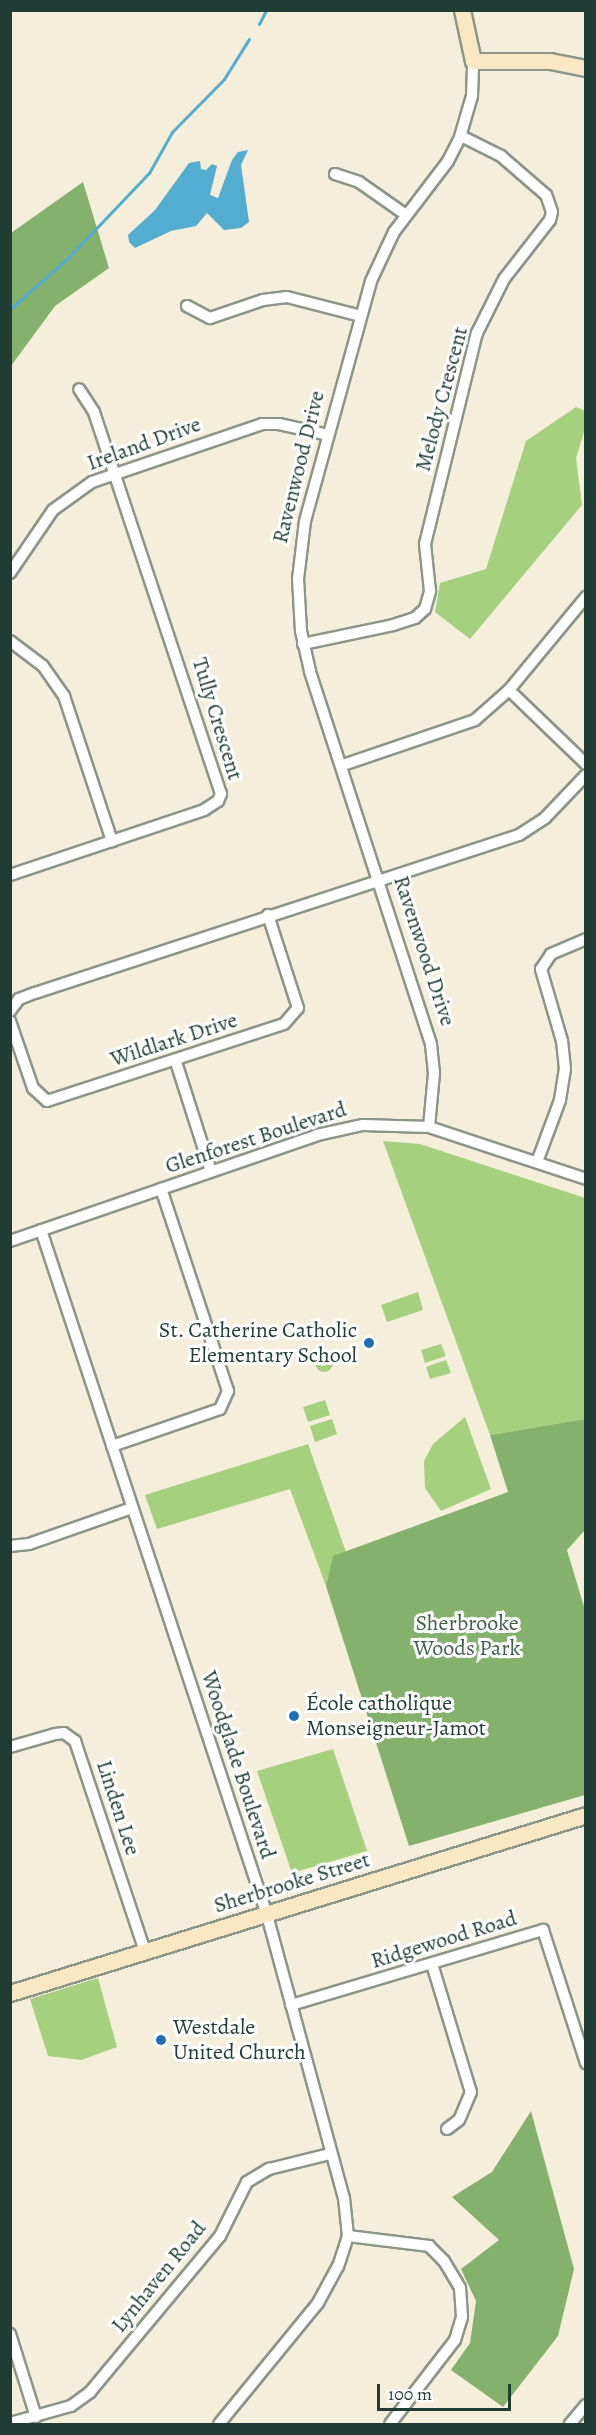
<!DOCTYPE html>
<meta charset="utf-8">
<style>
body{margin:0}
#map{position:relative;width:596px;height:2435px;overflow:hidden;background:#f5eedb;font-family:Alegreya,serif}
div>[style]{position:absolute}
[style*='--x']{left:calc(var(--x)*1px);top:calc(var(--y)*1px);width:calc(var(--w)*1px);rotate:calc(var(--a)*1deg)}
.green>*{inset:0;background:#a5d07d}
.round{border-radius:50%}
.forest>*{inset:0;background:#84b26c}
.water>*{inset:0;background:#52add0}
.stream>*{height:3px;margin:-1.5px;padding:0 1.5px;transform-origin:1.5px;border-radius:1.5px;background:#52add0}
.roads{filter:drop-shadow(2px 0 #8a9688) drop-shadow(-2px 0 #8a9688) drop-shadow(0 2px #8a9688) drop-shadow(0 -2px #8a9688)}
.street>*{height:10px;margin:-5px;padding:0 5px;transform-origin:5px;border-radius:5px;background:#fff}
.secondary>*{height:15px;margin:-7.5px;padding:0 7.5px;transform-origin:7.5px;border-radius:7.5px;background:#fae7c3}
.dots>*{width:16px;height:16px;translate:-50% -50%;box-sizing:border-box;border:3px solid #fff;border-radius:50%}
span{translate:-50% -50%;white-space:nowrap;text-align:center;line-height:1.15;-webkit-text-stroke:6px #fff;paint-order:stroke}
.street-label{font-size:22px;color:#1f3d34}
.poi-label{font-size:22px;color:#1f3d34}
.right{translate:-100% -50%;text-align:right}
.left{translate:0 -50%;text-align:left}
.park-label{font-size:22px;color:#406246}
.frame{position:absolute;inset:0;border:12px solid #1f3d34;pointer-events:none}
.scale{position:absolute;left:377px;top:2384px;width:134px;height:27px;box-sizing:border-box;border:3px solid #1f3d34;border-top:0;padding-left:8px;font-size:18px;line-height:21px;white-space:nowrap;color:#1f3d34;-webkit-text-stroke:4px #fff;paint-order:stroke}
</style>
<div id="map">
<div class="green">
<div style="clip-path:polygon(576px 407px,585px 411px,585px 429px,576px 458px,582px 505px,470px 639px,435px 612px,440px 583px,486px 569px,526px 441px)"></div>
<div style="clip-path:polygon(383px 1141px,420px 1144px,585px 1198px,585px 1419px,490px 1435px)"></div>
<div style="clip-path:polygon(418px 1292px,423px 1310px,387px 1322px,381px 1305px)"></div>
<div style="clip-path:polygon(441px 1344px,446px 1356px,425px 1363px,421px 1350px)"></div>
<div class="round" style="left:315px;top:1354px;width:18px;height:18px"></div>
<div style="clip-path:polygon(446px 1360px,451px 1373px,430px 1379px,426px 1367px)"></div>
<div style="clip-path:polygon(325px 1400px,330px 1415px,308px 1422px,303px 1407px)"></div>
<div style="clip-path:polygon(465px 1417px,491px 1489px,441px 1511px,425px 1488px,424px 1461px,433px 1444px)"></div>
<div style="clip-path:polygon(332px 1419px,337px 1434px,315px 1442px,310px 1426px)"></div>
<div style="clip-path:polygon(308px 1444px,346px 1552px,333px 1557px,326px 1586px,290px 1489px,157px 1529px,145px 1495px)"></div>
<div style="clip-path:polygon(333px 1749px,367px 1851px,292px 1873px,257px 1771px)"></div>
<div style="clip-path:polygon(98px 1978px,117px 2047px,81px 2060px,48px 2056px,30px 1999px)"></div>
</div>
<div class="forest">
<div style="clip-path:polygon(83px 182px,109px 268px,55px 306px,11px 366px,11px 233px)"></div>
<div style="clip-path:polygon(585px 1419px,585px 1530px,567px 1550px,585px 1610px,585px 1795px,409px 1846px,326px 1586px,333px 1556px,508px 1492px,490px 1435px)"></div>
<div style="clip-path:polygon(531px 2111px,574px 2269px,558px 2336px,503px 2407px,451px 2370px,470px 2343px,476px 2301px,461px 2269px,499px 2240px,452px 2197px,492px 2172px)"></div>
</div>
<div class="water">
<div style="clip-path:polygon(248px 150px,241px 165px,249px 222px,241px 228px,224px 230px,207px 213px,196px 226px,171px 231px,135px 248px,129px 242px,128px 235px,155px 210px,189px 163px,200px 161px,201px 169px,206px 170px,212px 164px,217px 166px,210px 195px,218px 198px,232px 160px,238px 152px)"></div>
</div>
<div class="stream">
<div style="--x:259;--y:24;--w:16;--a:-63"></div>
<div style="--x:10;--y:309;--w:76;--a:-41.3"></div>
<div style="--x:67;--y:259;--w:119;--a:-46.4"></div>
<div style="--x:149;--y:173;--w:47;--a:-60.7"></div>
<div style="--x:172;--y:132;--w:74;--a:-45.5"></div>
<div style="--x:224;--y:79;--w:47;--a:-58"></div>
</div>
<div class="roads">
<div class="street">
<div style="--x:335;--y:174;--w:25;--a:18"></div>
<div style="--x:359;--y:182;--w:57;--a:35.1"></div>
<div style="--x:187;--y:306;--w:26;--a:28"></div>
<div style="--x:210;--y:318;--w:56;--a:-18.8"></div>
<div style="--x:263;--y:300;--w:24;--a:-7"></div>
<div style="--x:287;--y:297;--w:76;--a:14.4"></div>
<div style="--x:10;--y:573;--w:76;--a:-55.7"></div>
<div style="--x:53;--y:510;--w:48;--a:-35.7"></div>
<div style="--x:92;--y:482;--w:180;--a:-18.8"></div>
<div style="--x:262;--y:424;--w:17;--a:0"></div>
<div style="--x:279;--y:424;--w:50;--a:12.7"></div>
<div style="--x:10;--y:641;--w:41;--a:37.1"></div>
<div style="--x:43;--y:666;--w:37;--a:55"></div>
<div style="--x:64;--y:696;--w:153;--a:71.7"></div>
<div style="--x:303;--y:644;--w:92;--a:-11.9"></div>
<div style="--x:393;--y:625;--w:23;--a:-18"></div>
<div style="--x:415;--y:618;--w:13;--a:-42"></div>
<div style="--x:425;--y:609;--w:19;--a:-74"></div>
<div style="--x:430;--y:591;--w:47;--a:-96.1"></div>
<div style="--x:425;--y:544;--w:217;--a:-76.2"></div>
<div style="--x:477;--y:333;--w:60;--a:-63.4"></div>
<div style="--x:504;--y:279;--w:75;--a:-52.1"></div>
<div style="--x:550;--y:220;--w:8;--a:-76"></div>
<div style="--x:552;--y:212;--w:18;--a:-109"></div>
<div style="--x:546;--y:195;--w:60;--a:-139.1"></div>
<div style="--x:501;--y:156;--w:45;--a:-153.4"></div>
<div style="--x:509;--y:690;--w:107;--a:43.9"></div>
<div style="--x:343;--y:765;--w:139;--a:-18.8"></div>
<div style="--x:475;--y:720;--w:45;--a:-41.4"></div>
<div style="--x:509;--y:690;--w:121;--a:-50.4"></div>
<div style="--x:10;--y:875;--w:205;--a:-18.5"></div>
<div style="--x:204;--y:810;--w:17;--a:-33"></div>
<div style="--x:218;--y:801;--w:8;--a:-67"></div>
<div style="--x:221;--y:794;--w:403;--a:-108.4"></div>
<div style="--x:94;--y:412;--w:27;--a:-123"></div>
<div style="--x:10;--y:1011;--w:15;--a:-53"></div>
<div style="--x:19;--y:999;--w:17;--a:-21"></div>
<div style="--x:35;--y:993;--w:509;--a:-18.08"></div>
<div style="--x:519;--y:835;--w:31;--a:-33"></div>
<div style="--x:545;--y:818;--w:59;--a:-46.4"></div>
<div style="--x:10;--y:1021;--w:71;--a:71.1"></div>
<div style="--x:33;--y:1088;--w:19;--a:43"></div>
<div style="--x:47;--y:1101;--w:249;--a:-18"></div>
<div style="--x:284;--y:1024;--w:21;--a:-49"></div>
<div style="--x:298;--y:1008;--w:98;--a:-107.9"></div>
<div style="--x:176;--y:1062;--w:115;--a:72.3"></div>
<div style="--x:429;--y:1127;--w:54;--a:-84.7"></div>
<div style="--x:434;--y:1073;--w:29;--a:-96"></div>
<div style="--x:431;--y:1044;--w:392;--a:-108"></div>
<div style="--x:310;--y:671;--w:41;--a:-102.7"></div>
<div style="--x:301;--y:631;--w:52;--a:-93.3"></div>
<div style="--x:298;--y:579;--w:58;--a:-83.1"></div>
<div style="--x:305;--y:521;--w:249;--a:-74.6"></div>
<div style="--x:371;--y:281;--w:54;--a:-64.9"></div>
<div style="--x:394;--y:232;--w:89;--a:-52.7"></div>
<div style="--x:448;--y:161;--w:27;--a:-63"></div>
<div style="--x:460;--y:137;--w:43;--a:-73.7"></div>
<div style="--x:472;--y:96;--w:35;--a:-88"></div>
<div style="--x:537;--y:1162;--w:66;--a:-69.6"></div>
<div style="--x:560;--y:1100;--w:31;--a:-81"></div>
<div style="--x:565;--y:1069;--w:28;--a:-96"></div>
<div style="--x:562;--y:1041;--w:75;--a:-106.3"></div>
<div style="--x:541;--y:969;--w:18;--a:-56"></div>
<div style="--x:551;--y:954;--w:38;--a:-23"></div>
<div style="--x:41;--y:1230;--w:721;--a:71.74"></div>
<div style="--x:267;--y:1915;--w:293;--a:74.8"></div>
<div style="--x:344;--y:2198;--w:38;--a:84"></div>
<div style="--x:348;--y:2236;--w:32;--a:108"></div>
<div style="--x:338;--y:2266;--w:42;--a:118.4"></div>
<div style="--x:318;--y:2303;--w:156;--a:129.3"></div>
<div style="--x:10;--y:1241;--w:325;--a:-19"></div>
<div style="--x:317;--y:1135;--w:47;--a:-12.3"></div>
<div style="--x:363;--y:1125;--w:66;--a:1.7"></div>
<div style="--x:429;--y:1127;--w:165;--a:18.3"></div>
<div style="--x:112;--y:1446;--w:114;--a:-18.9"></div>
<div style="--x:220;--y:1409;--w:20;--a:-66"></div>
<div style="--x:228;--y:1391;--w:213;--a:-108.3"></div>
<div style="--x:10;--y:1546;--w:19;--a:-6"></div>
<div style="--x:29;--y:1544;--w:109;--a:-19.3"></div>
<div style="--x:10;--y:1747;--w:47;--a:-16.1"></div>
<div style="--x:55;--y:1734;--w:9;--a:-6"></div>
<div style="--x:64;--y:1733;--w:14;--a:36"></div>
<div style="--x:75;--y:1741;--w:222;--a:71.6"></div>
<div style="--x:432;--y:1964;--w:134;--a:73.1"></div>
<div style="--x:471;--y:2092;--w:30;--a:113"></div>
<div style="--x:459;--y:2120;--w:15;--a:143"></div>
<div style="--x:291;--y:2005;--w:263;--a:-16.6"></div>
<div style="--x:543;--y:1930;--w:140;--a:72.1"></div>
<div style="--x:348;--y:2236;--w:82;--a:7"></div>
<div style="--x:429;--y:2246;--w:21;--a:45"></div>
<div style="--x:444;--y:2261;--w:31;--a:59"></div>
<div style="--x:460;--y:2288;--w:29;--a:86"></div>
<div style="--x:462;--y:2317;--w:24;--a:107"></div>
<div style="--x:455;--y:2340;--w:106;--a:127.7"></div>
<div style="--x:10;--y:2334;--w:87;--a:72.6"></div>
<div style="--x:10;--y:2423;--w:63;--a:-15.6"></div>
<div style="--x:71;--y:2406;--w:24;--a:-36"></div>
<div style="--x:90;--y:2392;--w:203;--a:-50.2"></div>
<div style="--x:220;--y:2236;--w:60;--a:-63.4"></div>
<div style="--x:247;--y:2182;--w:26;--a:-31"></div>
<div style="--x:269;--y:2169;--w:63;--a:-13.8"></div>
<div style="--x:570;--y:2424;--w:25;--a:-50"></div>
</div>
<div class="secondary">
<div style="--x:462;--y:10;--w:52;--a:77.8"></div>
<div style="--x:473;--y:61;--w:77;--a:0"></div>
<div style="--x:550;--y:61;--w:37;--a:11"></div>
<div style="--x:10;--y:1993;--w:603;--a:-17.17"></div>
</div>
</div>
<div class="dots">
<div style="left:369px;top:1343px;background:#1f6fb2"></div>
<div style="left:294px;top:1716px;background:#1f6fb2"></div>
<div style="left:161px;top:2040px;background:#1f6fb2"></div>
</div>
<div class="street-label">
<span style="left:442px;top:399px;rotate:-75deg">Melody Crescent</span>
<span style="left:144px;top:444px;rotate:-20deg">Ireland Drive</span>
<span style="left:299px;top:467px;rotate:-76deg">Ravenwood Drive</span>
<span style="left:217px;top:719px;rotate:73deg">Tully Crescent</span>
<span style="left:424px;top:951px;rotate:72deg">Ravenwood Drive</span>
<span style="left:174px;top:1040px;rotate:-18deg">Wildlark Drive</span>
<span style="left:256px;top:1138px;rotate:-18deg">Glenforest Boulevard</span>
<span style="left:238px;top:1765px;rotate:72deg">Woodglade Boulevard</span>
<span style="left:118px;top:1808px;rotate:72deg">Linden Lee</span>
<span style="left:292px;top:1883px;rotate:-17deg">Sherbrooke Street</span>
<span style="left:444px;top:1940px;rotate:-17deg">Ridgewood Road</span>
<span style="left:159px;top:2277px;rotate:-51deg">Lynhaven Road</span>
</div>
<div class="poi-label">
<span class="right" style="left:357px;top:1343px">St. Catherine Catholic<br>Elementary School</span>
<span class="left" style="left:306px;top:1716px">École catholique<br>Monseigneur-Jamot</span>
<span class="left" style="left:173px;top:2040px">Westdale<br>United Church</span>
</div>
<div class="park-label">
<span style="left:467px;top:1636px">Sherbrooke<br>Woods Park</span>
</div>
<div class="frame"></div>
<div class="scale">100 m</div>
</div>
